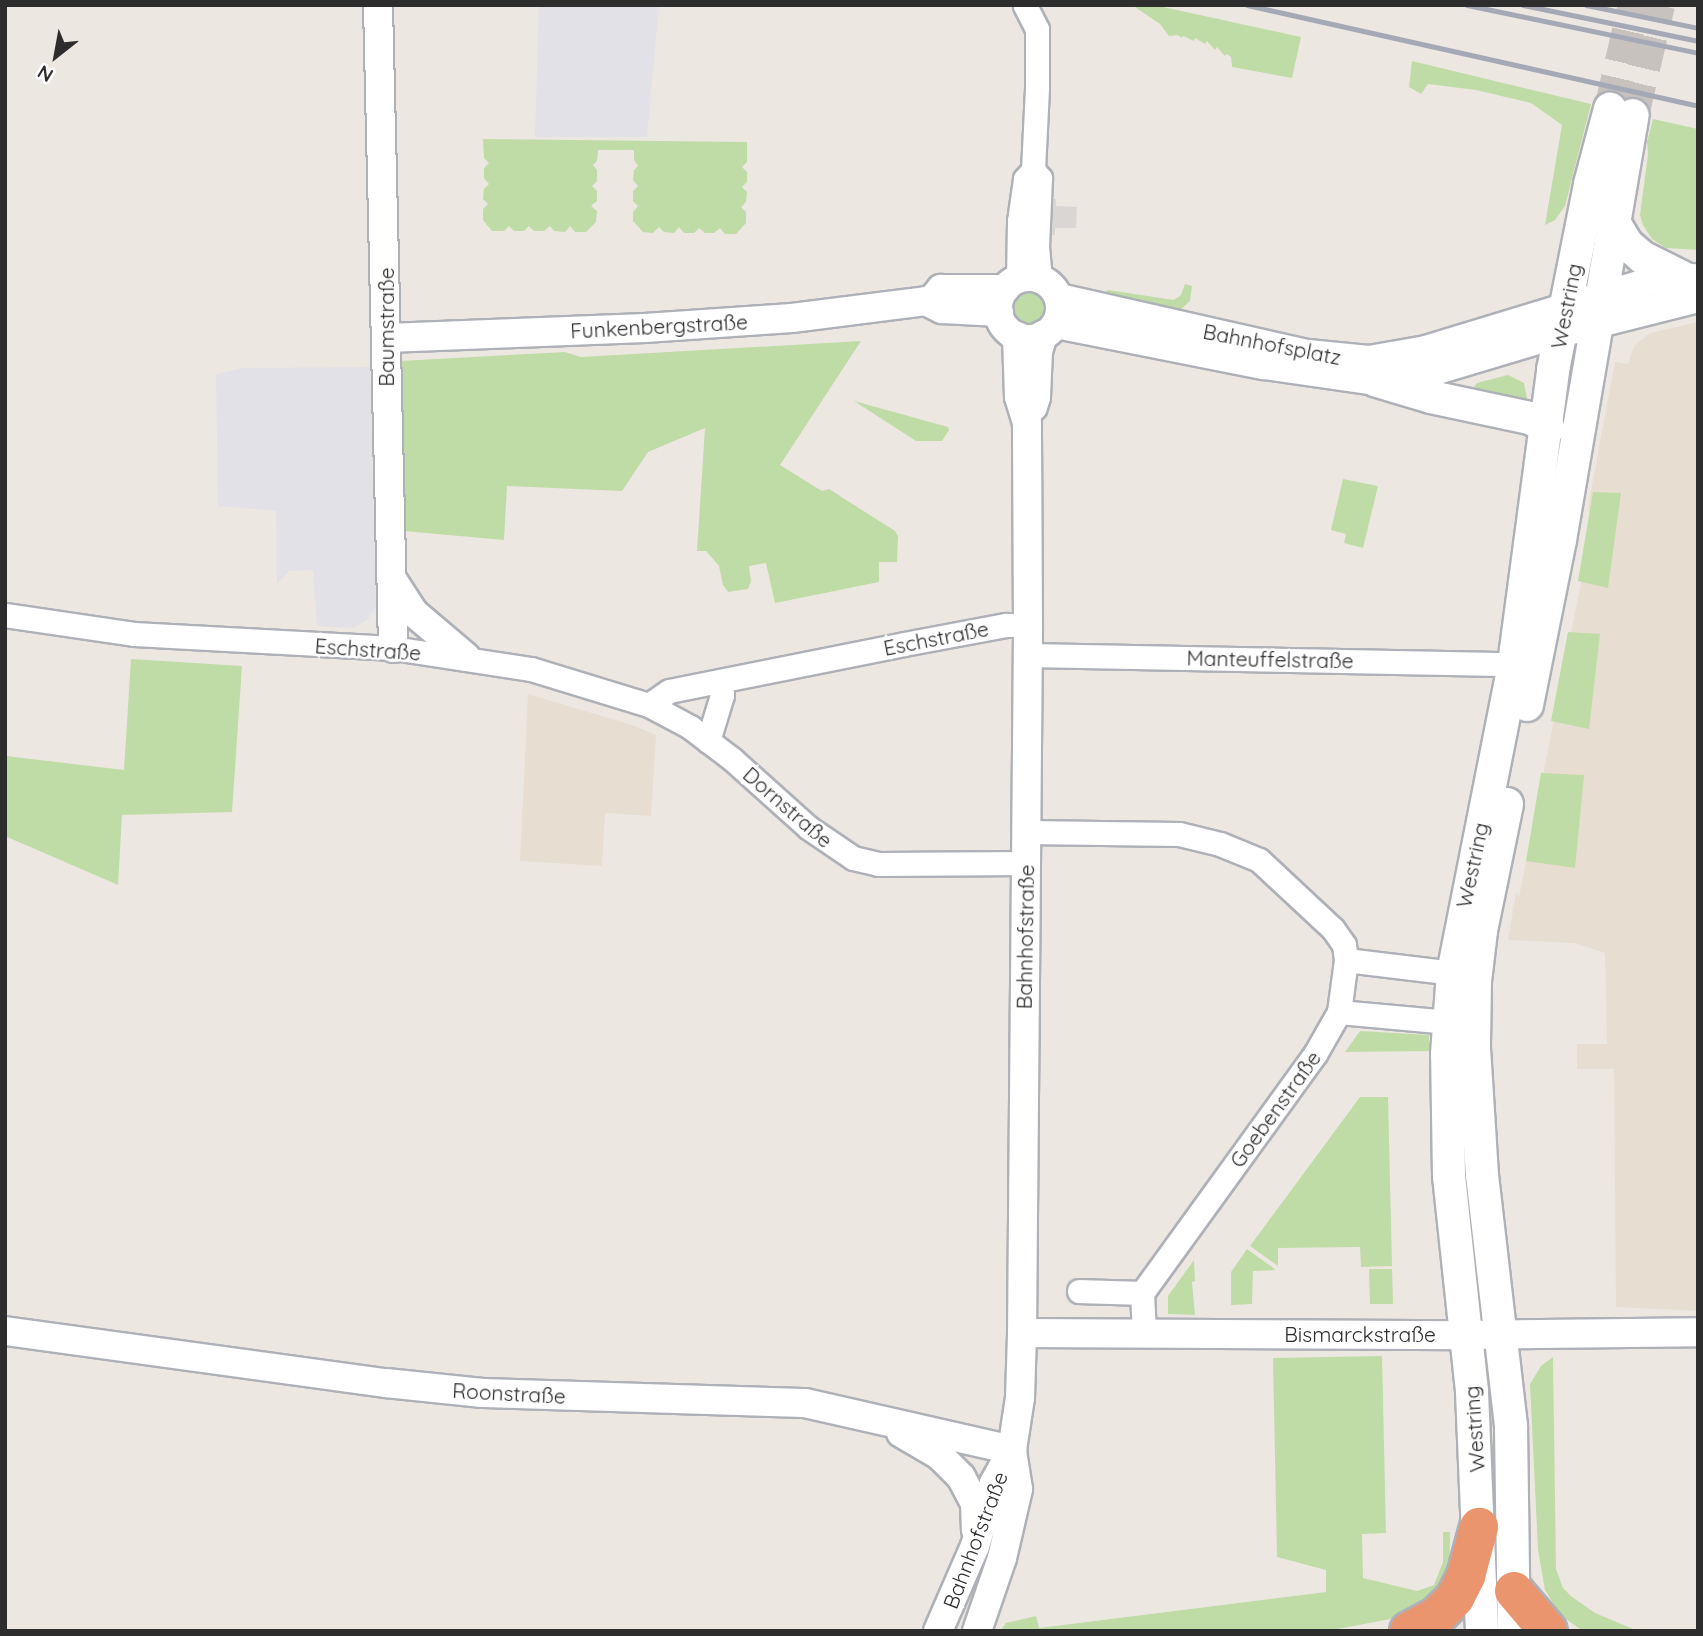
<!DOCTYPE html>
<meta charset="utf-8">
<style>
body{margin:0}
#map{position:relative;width:1703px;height:1636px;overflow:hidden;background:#ede7e2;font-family:Quicksand,sans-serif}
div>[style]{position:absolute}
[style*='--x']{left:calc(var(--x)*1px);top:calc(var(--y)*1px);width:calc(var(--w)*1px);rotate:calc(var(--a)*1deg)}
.industrial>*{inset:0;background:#e2e1e7}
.education>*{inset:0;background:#e8ddd1}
.green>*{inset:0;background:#bfdca6}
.round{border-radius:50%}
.plaza>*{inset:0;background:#dad6d4}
.secondary-tunnel>*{height:32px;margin-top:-16px;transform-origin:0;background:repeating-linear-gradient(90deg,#c7c2be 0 32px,transparent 0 48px)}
.roads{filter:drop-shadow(2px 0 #aeb1b8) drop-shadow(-2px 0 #aeb1b8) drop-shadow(0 2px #aeb1b8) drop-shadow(0 -2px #aeb1b8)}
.minor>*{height:23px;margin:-11.5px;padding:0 11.5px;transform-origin:11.5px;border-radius:11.5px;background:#fff}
.tertiary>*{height:28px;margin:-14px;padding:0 14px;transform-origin:14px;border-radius:14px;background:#fff}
.tertiary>.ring{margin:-14px;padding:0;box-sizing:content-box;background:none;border:28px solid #fff;border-radius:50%}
.secondary>*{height:32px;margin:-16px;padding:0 16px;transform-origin:16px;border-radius:16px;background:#fff}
.motorway>*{height:38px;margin:-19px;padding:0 19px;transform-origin:19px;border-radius:19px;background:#eb956f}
.rail>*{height:5px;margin:-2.5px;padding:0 2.5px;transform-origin:2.5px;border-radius:2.5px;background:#a5a9b5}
span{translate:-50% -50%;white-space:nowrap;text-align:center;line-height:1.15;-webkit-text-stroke:5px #fff;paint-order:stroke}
.street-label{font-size:21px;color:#2d2d2d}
.frame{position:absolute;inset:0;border:7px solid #2d2d2d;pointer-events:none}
.north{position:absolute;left:21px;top:21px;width:70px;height:70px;-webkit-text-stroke:5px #fff;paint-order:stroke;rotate:211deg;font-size:19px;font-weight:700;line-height:28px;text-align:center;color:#2d2d2d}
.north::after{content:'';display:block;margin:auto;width:24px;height:32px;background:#2d2d2d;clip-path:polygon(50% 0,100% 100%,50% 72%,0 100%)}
</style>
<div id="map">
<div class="industrial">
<div style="clip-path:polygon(539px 5px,659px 5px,647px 137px,535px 137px)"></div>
<div style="clip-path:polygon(370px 367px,376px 607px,367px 620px,353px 628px,317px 626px,313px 570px,289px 571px,277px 584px,276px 511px,218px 506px,216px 374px,244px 368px)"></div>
</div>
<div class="education">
<div style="clip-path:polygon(1698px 322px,1698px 1311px,1616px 1307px,1614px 1069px,1577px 1069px,1577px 1044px,1607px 1044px,1605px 953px,1574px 943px,1508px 940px,1516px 893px,1519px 897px,1588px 547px,1589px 501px,1615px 362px,1628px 364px,1634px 346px,1650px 333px)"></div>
<div style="clip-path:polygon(528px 694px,632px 725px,656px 735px,651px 816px,605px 813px,602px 866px,520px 861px)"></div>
</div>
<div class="green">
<div style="clip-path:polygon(1132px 5px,1154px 5px,1301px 37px,1292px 78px,1232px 67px,1231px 57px,1227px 54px,1225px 56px,1217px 47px,1215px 50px,1207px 41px,1205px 44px,1195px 38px,1194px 41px,1183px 36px,1182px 38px,1178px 35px,1169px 36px,1160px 24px)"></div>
<div style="clip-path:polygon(1412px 61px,1591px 104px,1565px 206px,1555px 220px,1545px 225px,1562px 125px,1531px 103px,1476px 90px,1428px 84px,1421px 94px,1409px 87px)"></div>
<div style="clip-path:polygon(1653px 119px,1698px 129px,1698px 250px,1666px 248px,1652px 239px,1643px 225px,1640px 215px,1648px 154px,1647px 142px)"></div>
<div style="clip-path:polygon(483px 139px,747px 142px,747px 162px,742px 167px,747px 172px,747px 182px,742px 187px,747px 192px,746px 202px,741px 207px,746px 212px,746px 223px,736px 234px,725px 234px,720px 228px,714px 233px,705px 233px,699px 228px,694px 233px,684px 233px,679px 227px,674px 233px,664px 232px,659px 227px,653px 233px,643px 232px,633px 221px,633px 212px,638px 206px,633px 201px,633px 191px,638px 186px,633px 180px,634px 170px,638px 166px,634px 160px,634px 150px,598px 150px,597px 161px,593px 165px,597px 170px,597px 181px,592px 186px,597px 191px,597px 201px,591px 206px,597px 211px,596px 222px,586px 232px,575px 232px,570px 226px,565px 232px,554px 231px,550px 226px,544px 231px,534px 231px,529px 226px,524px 231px,514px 231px,509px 226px,504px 231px,492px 231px,483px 220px,483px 209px,488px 204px,483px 199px,484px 189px,489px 184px,484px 178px,484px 168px,489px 163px,484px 158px)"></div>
<div style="clip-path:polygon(1185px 284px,1192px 286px,1190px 301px,1178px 312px,1100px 296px,1108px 290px,1174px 300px,1181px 295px)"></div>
<div class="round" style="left:1010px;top:289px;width:36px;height:36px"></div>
<div style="clip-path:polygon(861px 341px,780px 465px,822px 491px,829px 489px,895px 531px,898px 536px,897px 562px,879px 562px,879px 582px,775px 603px,766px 563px,749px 566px,751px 581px,748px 589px,728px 592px,723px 585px,719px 566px,706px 551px,697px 551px,705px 428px,648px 452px,622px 491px,507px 486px,504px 540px,404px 531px,400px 361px,565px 352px,581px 357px)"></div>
<div style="clip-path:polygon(1508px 375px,1524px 383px,1529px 409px,1519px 399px,1473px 389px,1477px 383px)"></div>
<div style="clip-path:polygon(854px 401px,948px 427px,949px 430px,942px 441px,916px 441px)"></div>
<div style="clip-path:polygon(1343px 479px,1378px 486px,1363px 548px,1344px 543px,1346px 534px,1331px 530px)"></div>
<div style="clip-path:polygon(1593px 492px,1621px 493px,1608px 588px,1578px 581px)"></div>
<div style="clip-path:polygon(1568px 632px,1600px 634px,1589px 729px,1551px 721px)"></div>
<div style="clip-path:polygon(131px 659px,242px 666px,232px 812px,122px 815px,118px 885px,5px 836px,5px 765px,6px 756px,124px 770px)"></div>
<div style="clip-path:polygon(1541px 773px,1584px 775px,1575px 868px,1526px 861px)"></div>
<div style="clip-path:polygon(1360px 1031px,1429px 1035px,1429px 1051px,1345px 1052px)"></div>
<div style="clip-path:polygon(1360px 1097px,1388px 1097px,1392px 1266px,1361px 1267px,1360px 1247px,1278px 1248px,1278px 1266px,1250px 1246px)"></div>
<div style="clip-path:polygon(1247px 1249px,1276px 1270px,1253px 1271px,1252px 1304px,1231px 1305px,1231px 1272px)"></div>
<div style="clip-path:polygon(1194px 1260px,1195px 1281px,1192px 1282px,1195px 1315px,1168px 1314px,1168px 1296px)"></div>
<div style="clip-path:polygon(1369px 1269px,1392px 1269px,1393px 1304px,1370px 1304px)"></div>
<div style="clip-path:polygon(1382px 1356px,1386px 1533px,1362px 1534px,1363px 1578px,1417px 1591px,1434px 1585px,1443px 1562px,1443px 1532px,1450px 1532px,1449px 1578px,1417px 1614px,1327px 1631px,1000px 1631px,1006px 1623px,1036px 1616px,1039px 1628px,1326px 1592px,1326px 1570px,1277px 1557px,1273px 1358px)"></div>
<div style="clip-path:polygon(1553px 1357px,1556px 1569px,1563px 1588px,1571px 1596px,1595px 1613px,1638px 1631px,1583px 1631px,1560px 1615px,1545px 1590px,1538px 1550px,1530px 1384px,1541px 1366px)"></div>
<div style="clip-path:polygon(1490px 1399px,1504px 1628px,1502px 1631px,1495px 1631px,1482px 1400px)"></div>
</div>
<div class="plaza">
<div style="clip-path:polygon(1038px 198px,1056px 199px,1056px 206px,1077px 207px,1076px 228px,1055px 228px,1055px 235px,1036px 234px)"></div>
</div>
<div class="secondary-tunnel">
<div style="--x:1610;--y:109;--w:107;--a:-77"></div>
<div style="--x:1633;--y:115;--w:113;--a:-76.7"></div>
</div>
<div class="roads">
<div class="minor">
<div style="--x:1033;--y:170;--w:11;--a:49"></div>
<div style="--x:1040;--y:178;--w:68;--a:92.5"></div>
<div style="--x:1037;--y:246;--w:33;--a:85"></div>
<div style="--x:1018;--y:279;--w:58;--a:-89"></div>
<div style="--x:1019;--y:221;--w:42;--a:-81.9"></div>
<div style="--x:1025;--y:179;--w:12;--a:-48"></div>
<div style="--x:1033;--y:170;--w:82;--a:-87.2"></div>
<div style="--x:1037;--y:88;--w:59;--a:-90"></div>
<div style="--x:1037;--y:29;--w:27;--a:-117"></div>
<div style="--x:5;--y:615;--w:130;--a:8.4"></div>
<div style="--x:134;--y:634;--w:259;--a:3.1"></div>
<div style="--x:393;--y:648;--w:140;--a:8.7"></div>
<div style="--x:531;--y:669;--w:123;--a:17"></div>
<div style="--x:649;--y:705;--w:47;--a:28.2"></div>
<div style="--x:690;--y:727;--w:53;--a:37.3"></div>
<div style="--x:732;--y:759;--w:103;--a:41.9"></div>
<div style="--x:809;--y:828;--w:53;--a:34.3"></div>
<div style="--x:853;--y:858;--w:26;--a:13"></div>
<div style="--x:878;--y:864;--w:148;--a:-0.4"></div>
<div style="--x:1027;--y:655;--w:487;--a:1.1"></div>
<div style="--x:649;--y:705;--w:24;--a:-35"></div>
<div style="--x:669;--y:691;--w:240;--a:-11.3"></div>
<div style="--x:904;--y:644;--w:104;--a:-10.6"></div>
<div style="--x:1006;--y:625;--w:22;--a:0"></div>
<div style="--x:708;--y:741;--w:48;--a:-73.1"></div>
<div style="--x:722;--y:695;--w:14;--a:-94"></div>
<div style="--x:1025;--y:832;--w:154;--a:0.7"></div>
<div style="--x:1179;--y:834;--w:42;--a:13.7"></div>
<div style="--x:1220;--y:844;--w:42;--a:22.3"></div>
<div style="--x:1259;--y:860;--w:101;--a:43"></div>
<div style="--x:1333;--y:929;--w:19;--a:55"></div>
<div style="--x:1344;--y:945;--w:15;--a:82"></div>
<div style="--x:1346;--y:960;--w:52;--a:97.7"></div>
<div style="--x:1339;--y:1012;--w:48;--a:119.7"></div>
<div style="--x:1315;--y:1054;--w:295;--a:125.9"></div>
<div style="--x:1142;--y:1293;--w:40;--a:87.1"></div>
<div style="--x:1346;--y:960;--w:108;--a:6.9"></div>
<div style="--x:1339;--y:1012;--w:110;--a:5.2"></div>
<div style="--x:1079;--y:1291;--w:63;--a:1.8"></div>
</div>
<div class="tertiary">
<div style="--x:378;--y:5;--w:643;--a:88.66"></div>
<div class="ring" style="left:998px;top:277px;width:34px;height:34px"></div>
<div style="--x:1059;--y:298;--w:255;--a:12.7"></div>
<div style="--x:1308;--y:354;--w:61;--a:5.6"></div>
<div style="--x:1369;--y:360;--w:58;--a:-10"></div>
<div style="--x:1426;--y:350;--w:235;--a:-17"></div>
<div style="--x:1651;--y:281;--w:42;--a:-4.1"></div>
<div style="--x:931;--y:301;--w:16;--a:-50"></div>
<div style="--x:941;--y:289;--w:64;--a:0"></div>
<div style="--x:1056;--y:324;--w:212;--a:11.2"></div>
<div style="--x:1264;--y:365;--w:114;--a:8.1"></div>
<div style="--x:1377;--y:381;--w:61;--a:-10.4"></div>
<div style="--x:1437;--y:370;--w:128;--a:-16.7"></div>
<div style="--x:1560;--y:333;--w:142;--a:-14.2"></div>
<div style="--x:387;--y:338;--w:258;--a:-2.2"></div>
<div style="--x:645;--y:328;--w:147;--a:-3.9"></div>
<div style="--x:792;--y:318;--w:135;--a:-7.2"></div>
<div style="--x:926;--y:301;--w:18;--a:27"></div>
<div style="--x:942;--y:309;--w:57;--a:3"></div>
<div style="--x:1033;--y:407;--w:10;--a:-73"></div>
<div style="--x:1036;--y:397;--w:45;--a:-87.5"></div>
<div style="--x:1038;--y:352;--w:18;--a:-74"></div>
<div style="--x:392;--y:579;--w:40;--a:57.1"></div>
<div style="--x:414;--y:613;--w:68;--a:40.2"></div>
<div style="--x:5;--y:1331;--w:385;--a:7.8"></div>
<div style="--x:386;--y:1383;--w:97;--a:5.9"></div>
<div style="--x:482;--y:1393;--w:323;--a:1.8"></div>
<div style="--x:805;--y:1403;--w:212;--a:12.8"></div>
<div style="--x:1022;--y:1333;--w:443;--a:0.3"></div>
<div style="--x:1465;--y:1335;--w:233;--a:-0.7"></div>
<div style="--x:901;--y:1433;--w:44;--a:30.1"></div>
<div style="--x:939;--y:1455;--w:31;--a:45"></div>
<div style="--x:961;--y:1477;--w:30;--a:62"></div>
<div style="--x:975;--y:1503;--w:27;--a:88"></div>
<div style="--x:938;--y:1631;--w:93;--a:-66.5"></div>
<div style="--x:975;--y:1546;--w:66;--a:-73.2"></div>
<div style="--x:994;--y:1483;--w:38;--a:-61"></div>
<div style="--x:977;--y:1631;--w:77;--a:-71.1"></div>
<div style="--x:1002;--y:1558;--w:71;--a:-76.9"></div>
<div style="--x:1018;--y:1489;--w:39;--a:-99"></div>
<div style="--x:1012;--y:1450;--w:53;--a:-81.3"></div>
<div style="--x:1020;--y:1398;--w:65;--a:-88.2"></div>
<div style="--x:1022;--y:1333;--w:708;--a:-89.51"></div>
<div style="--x:1028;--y:625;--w:202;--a:-90.3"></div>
<div style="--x:1027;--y:423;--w:27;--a:-107"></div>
<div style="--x:1019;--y:397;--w:61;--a:-91.9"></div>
</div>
<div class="secondary">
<div style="--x:1615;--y:224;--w:23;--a:59"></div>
<div style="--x:1627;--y:244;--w:20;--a:41"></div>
<div style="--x:1642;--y:257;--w:47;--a:26.6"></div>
<div style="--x:1377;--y:381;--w:56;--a:16.5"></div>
<div style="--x:1431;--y:397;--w:101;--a:12"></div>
<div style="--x:1530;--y:418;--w:21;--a:29"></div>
<div style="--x:1527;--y:705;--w:168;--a:-78.7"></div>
<div style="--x:1560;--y:540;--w:431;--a:-80.3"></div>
<div style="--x:1507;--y:804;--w:130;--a:101.6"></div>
<div style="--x:1481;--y:931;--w:50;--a:96.8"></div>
<div style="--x:1475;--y:981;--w:67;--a:90.9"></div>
<div style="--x:1474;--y:1048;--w:127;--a:86.4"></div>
<div style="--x:1482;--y:1175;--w:254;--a:83.4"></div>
<div style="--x:1511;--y:1427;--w:204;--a:89.2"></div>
<div style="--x:1482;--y:1631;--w:240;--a:-92.4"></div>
<div style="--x:1472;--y:1391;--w:216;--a:-96.1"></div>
<div style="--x:1449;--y:1176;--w:122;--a:-90.9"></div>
<div style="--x:1447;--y:1054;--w:81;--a:-85.8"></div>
<div style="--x:1453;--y:973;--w:315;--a:-78.8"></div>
<div style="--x:1514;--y:664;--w:297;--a:-82.4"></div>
<div style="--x:1553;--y:370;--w:190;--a:-78.7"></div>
<div style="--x:1590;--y:184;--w:78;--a:-75.1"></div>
</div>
<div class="motorway">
<div style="--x:1514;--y:1591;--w:52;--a:49.6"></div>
<div style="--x:1409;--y:1631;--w:32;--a:-28"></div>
<div style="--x:1437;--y:1616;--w:25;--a:-45"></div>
<div style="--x:1455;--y:1598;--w:25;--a:-63"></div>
<div style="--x:1466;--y:1576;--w:51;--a:-75.1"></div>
</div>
</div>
<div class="rail">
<div style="--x:1247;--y:5;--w:462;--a:12.6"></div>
<div style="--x:1467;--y:5;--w:236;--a:11.7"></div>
<div style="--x:1523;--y:5;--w:179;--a:11.6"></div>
<div style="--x:1586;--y:5;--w:114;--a:11.6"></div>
</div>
<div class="street-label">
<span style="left:1566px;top:306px;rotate:-79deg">Westring</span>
<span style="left:659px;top:326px;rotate:-3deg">Funkenbergstraße</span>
<span style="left:386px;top:327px;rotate:-90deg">Baumstraße</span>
<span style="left:1272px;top:344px;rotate:11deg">Bahnhofsplatz</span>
<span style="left:936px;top:638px;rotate:-11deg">Eschstraße</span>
<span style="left:368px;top:649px;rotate:4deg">Eschstraße</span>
<span style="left:1270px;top:659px;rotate:1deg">Manteuffelstraße</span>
<span style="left:788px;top:807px;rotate:41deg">Dornstraße</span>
<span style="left:1472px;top:865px;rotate:-78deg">Westring</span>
<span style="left:1025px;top:937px;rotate:-89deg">Bahnhofstraße</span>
<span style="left:1275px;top:1109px;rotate:-54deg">Goebenstraße</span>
<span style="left:1360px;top:1334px">Bismarckstraße</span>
<span style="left:509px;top:1393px;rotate:3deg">Roonstraße</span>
<span style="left:1474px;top:1429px;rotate:-94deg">Westring</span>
<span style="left:975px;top:1540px;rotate:-69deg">Bahnhofstraße</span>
</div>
<div class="frame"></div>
<div class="north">N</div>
</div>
